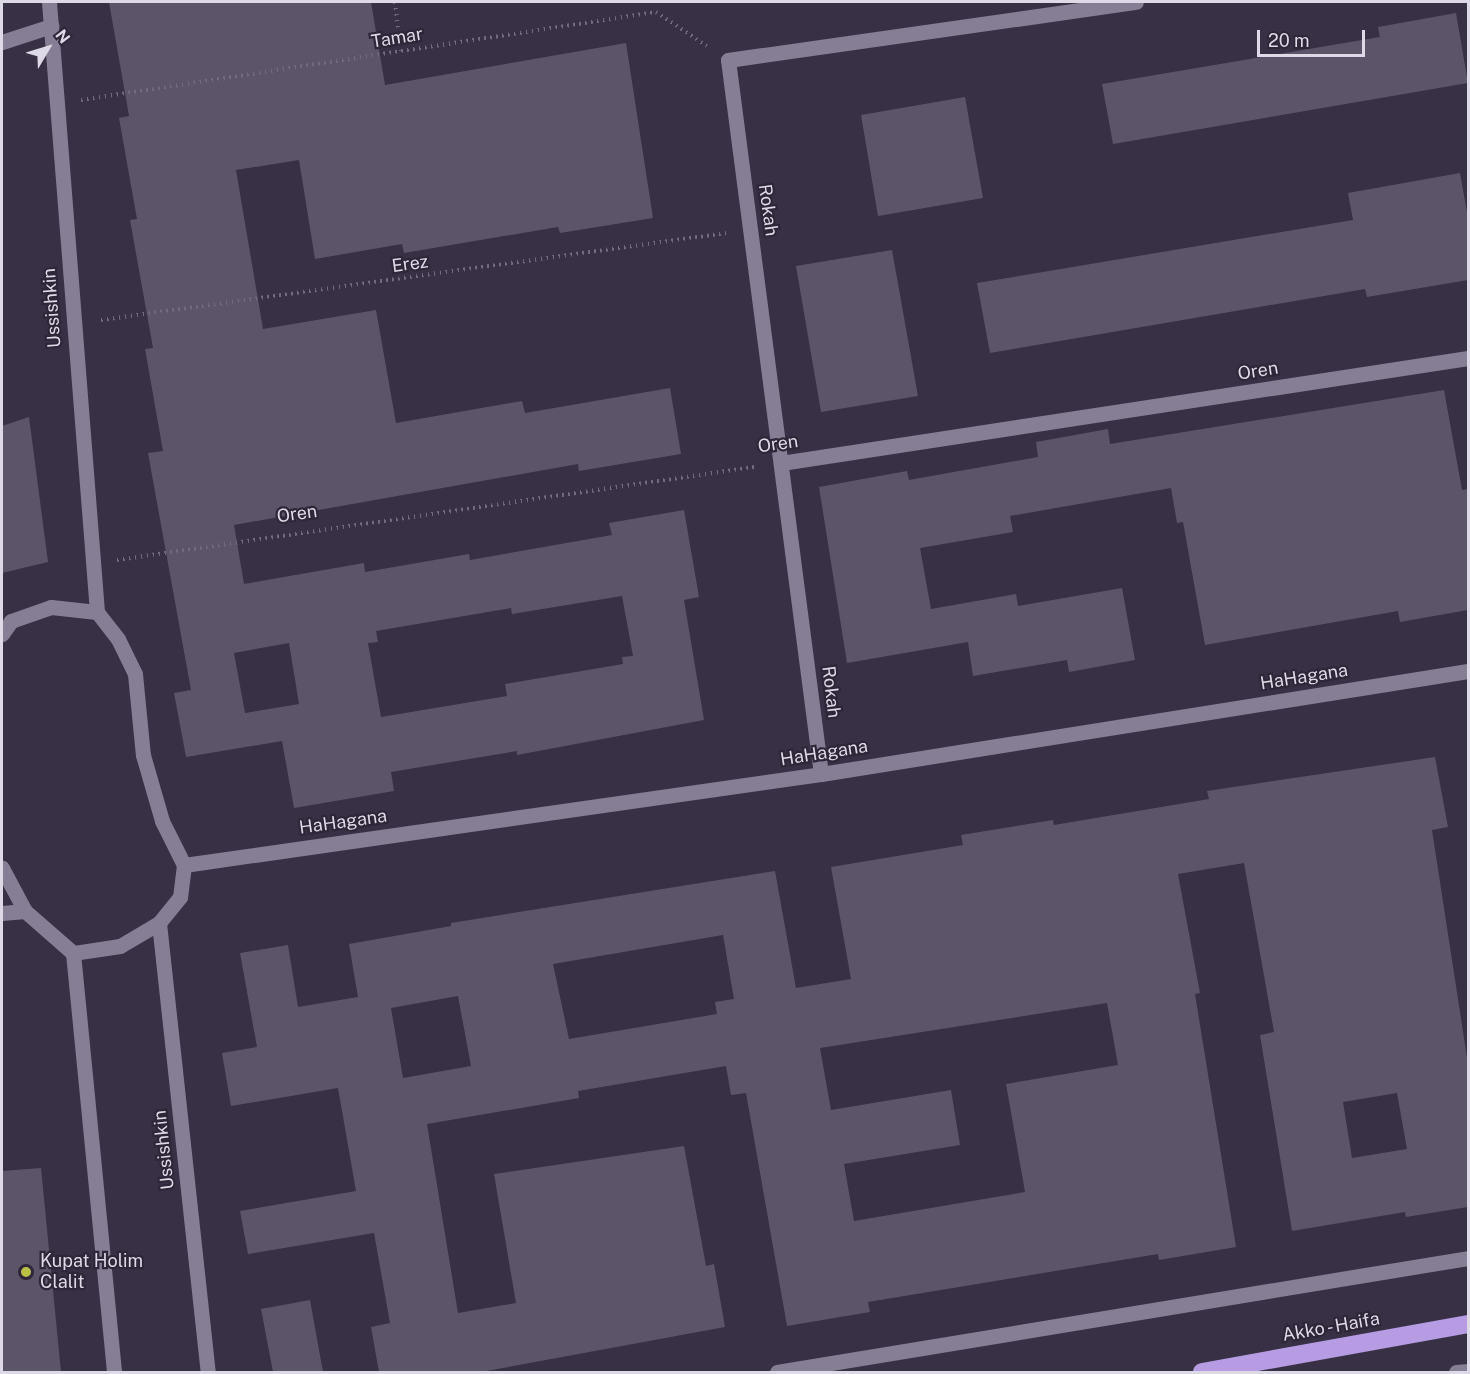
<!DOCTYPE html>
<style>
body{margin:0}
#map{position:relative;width:1470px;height:1374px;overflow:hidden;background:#383145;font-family:"Public Sans",sans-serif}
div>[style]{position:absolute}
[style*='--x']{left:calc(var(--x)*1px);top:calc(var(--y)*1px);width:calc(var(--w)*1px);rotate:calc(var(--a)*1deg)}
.building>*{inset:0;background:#5c5469}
.path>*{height:4px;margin-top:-2px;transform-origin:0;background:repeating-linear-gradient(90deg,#716b7d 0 1.5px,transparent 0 6px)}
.minor>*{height:15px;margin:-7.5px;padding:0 7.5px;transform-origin:7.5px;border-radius:7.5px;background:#867e95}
.highway>*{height:18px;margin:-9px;padding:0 9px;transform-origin:9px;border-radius:9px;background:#b79ce3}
.dots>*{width:16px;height:16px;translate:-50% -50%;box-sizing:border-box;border:3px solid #2e273a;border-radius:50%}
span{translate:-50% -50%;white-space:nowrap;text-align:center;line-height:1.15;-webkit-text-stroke:4.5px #2e273a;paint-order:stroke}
.street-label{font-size:18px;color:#ded9e6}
.poi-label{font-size:18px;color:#ded9e6}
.left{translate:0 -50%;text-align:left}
.frame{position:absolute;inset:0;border:3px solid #ded9e6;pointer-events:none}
.north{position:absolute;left:18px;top:18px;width:60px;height:60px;-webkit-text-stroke:4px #2e273a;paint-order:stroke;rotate:52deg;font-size:16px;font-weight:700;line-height:24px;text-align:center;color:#ded9e6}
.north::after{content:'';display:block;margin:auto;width:21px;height:27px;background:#ded9e6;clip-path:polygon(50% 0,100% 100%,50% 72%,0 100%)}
.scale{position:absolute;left:1257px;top:30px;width:108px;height:27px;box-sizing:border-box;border:3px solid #ded9e6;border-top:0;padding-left:8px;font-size:18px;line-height:21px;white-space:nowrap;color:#ded9e6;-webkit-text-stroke:4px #2e273a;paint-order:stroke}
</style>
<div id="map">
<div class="building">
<div style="clip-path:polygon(evenodd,109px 2px,371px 2px,385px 85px,626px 43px,653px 218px,560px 233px,558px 227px,404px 253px,402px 244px,315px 259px,299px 160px,236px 170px,263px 329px,376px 310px,396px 423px,522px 401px,525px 413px,670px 388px,681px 454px,579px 471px,578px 464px,234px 525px,244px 584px,364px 563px,365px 572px,469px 554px,470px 560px,612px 535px,609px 523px,684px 510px,699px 597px,684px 600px,704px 720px,517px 755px,517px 751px,391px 772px,394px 791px,294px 808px,282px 741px,186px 757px,174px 693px,191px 690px,148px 453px,163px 451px,145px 349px,153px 348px,130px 220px,137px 219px,119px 118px,129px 116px,109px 2px,622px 596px,633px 656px,622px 657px,623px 664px,505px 684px,507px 696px,381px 717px,368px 643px,378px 642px,376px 631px,511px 608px,512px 614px,622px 596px,109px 2px,289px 643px,299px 704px,245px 713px,234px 653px,289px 643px)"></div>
<div style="clip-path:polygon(1456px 13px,1468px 83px,1113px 144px,1102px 84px,1380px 37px,1378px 27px)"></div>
<div style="clip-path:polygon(965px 97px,983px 198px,878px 216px,861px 115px)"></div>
<div style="clip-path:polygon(1460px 173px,1468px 218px,1468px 280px,1367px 297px,1365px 289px,990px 353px,977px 283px,1353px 220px,1348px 193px)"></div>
<div style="clip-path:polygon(892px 250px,918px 396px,821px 412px,796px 266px)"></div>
<div style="clip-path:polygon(1444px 390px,1462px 490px,1468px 489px,1468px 610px,1400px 622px,1398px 611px,1205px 645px,1183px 522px,1177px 523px,1171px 488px,1010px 516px,1013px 532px,920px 548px,931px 609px,1016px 594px,1018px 606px,1122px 588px,1135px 660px,1069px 672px,1067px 660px,973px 676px,968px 642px,847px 663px,819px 487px,907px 471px,909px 480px,1038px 457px,1036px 442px,1108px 429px,1110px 444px)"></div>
<div style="clip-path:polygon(29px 417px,48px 562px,2px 573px,2px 426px)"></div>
<div style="clip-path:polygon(evenodd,1435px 757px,1448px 827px,1432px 830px,1468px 1064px,1468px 1207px,1406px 1217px,1405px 1212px,1292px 1231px,1260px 1035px,1274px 1032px,1244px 863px,1178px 874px,1200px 993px,1195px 994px,1236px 1247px,1159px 1260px,1158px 1254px,868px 1302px,870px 1312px,787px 1326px,746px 1093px,731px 1095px,726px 1066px,578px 1091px,579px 1098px,427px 1124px,458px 1313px,516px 1303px,494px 1174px,684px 1146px,706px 1266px,714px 1264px,725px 1327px,481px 1372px,379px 1372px,371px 1327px,390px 1323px,374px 1233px,248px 1254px,240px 1211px,356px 1191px,338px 1088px,231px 1106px,222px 1053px,257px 1047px,240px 953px,288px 945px,298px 1007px,358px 997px,349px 944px,451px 926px,451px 923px,775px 871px,796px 988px,851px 979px,831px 867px,963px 845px,961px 835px,1053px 820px,1054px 825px,1209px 799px,1207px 791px,1435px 757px,723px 935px,734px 999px,715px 1002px,717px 1014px,569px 1039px,553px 964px,723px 935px,1435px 757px,458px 996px,471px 1066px,403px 1078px,391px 1008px,458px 996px,1435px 757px,1107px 1003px,1118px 1065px,1006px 1084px,1025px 1192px,854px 1221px,844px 1164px,960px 1145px,951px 1090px,831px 1110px,820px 1048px,1107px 1003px,1435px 757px,1397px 1093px,1407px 1149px,1352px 1158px,1343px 1102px,1397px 1093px)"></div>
<div style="clip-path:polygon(41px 1168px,61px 1372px,2px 1372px,2px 1171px)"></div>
<div style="clip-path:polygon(310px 1300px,323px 1372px,273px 1372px,261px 1309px)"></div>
</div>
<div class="path">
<div style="--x:395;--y:2;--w:49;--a:83"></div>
<div style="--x:81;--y:100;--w:582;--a:-8.7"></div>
<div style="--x:656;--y:12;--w:61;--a:33.7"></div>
<div style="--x:101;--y:320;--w:631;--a:-7.92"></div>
<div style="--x:117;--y:560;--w:644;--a:-8.31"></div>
</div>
<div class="minor">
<div style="--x:49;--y:2;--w:612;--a:85.5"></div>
<div style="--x:2;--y:42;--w:52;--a:-18.1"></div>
<div style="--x:781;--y:463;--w:695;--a:-8.69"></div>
<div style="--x:2;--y:634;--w:16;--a:-55"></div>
<div style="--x:11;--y:621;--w:42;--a:-19.3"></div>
<div style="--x:51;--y:607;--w:46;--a:6.2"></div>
<div style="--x:97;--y:612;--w:34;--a:52"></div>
<div style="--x:118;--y:639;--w:39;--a:64"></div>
<div style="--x:135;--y:674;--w:81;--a:84.4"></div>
<div style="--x:143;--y:755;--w:69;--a:73.9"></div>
<div style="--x:162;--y:821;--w:49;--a:63.4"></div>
<div style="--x:184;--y:865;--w:32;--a:97"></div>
<div style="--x:180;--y:897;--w:33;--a:129"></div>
<div style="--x:159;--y:923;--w:45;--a:149.5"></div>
<div style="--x:120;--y:946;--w:48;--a:171.5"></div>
<div style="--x:73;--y:953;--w:64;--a:-138.8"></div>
<div style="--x:25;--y:911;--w:49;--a:-118.1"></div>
<div style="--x:821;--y:774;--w:720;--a:-97.42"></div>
<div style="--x:728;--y:60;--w:412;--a:-8.1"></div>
<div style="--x:184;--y:865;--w:643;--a:-8.13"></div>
<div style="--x:821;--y:774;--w:655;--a:-9.05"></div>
<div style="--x:2;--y:913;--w:23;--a:-5"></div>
<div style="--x:159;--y:923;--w:452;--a:83.8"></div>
<div style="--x:73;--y:953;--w:421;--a:84.4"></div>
<div style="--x:777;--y:1372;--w:700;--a:-9.37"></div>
<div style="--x:1456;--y:1372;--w:12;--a:-5"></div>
</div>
<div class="highway">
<div style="--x:1202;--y:1372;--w:270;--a:-10.2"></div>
</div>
<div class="dots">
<div style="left:26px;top:1272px;background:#b9c146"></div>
</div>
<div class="street-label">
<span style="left:397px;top:38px;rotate:-9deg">Tamar</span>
<span style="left:768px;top:210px;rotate:82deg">Rokah</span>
<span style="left:410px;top:264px;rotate:-8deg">Erez</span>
<span style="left:52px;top:308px;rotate:-94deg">Ussishkin</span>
<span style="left:1258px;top:371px;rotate:-9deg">Oren</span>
<span style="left:778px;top:444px;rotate:-8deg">Oren</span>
<span style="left:297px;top:514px;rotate:-8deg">Oren</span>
<span style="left:1304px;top:677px;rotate:-9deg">HaHagana</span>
<span style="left:831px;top:692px;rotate:83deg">Rokah</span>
<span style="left:824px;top:753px;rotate:-9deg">HaHagana</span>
<span style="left:343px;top:822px;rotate:-8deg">HaHagana</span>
<span style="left:164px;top:1150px;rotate:-96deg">Ussishkin</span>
<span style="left:1331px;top:1327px;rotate:-10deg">Akko - Haifa</span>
</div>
<div class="poi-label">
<span class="left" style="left:40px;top:1272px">Kupat Holim<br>Clalit</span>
</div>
<div class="frame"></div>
<div class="north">N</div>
<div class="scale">20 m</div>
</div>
